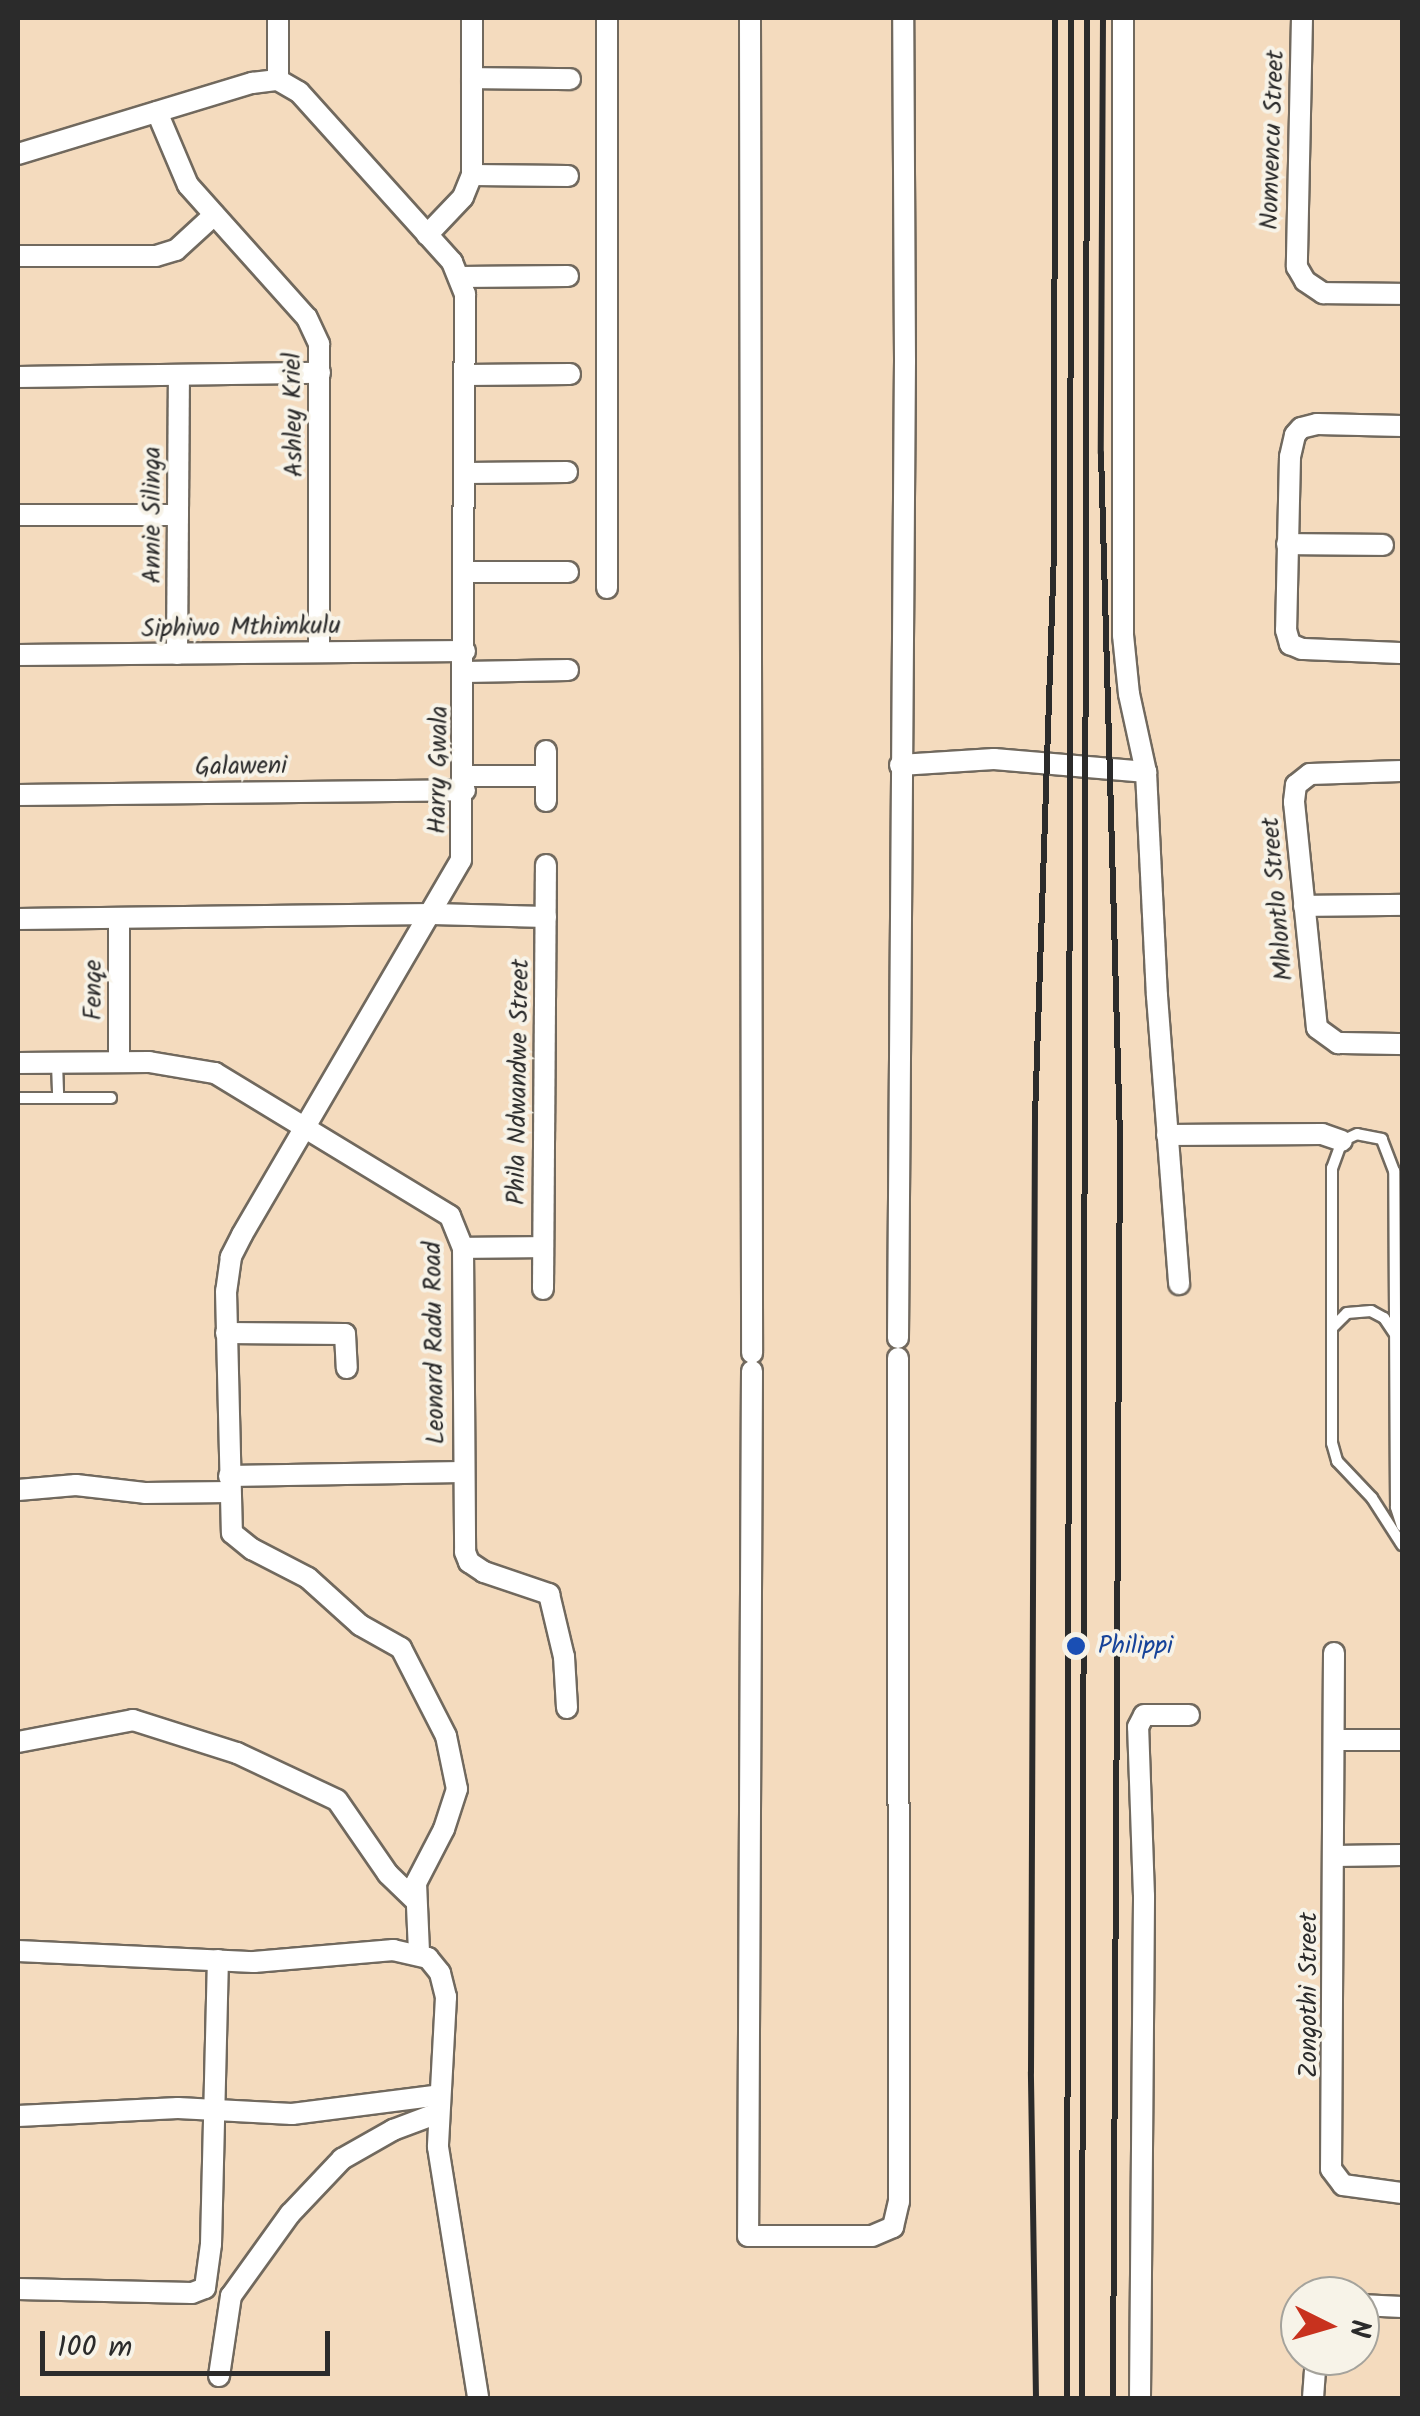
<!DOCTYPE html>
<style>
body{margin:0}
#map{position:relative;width:1420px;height:2416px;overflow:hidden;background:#f4dbbe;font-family:Kalam,sans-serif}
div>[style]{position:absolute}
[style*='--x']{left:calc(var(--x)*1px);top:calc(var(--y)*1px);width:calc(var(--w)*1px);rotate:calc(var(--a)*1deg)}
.roads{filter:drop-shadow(2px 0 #71695e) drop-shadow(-2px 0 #71695e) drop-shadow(0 2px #71695e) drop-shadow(0 -2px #71695e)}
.service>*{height:10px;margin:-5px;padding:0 5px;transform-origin:5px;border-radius:5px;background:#fff}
.minor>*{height:20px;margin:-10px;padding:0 10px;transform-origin:10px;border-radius:10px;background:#fff}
.rail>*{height:6px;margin:-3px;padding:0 3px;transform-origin:3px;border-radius:3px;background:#2b2b2b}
.dots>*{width:28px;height:28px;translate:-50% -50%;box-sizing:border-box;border:5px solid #f7f3e8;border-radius:50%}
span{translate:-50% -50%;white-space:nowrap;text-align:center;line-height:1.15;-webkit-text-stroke:8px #f7f3e8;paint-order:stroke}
.street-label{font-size:25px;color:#2b2b2b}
.transit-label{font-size:25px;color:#164399}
.left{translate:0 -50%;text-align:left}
.frame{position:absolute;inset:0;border:20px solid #2b2b2b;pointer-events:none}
.north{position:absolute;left:1280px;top:2276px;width:100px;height:100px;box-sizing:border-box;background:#f7f3e8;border:2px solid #a5a39c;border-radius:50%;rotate:95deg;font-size:28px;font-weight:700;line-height:40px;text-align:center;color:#2b2b2b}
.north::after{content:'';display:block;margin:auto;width:35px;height:45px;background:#c8321e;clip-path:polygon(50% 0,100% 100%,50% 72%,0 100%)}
.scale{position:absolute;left:40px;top:2331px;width:290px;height:45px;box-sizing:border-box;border:5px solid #2b2b2b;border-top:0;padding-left:12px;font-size:30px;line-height:35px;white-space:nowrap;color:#2b2b2b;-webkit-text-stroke:8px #f7f3e8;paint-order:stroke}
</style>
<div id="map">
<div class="roads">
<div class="service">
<div style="--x:57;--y:1063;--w:35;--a:88"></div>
<div style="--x:18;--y:1098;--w:93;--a:0"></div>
<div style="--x:1332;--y:1328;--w:21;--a:-45"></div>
<div style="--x:1347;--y:1313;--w:24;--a:-5"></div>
<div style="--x:1371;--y:1311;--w:15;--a:28"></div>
<div style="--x:1384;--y:1318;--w:18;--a:56"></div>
<div style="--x:1402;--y:1526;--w:20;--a:-108"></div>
<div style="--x:1396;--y:1507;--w:336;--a:-90.3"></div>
<div style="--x:1394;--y:1171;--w:34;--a:-111"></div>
<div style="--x:1382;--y:1139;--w:25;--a:-169"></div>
<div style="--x:1357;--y:1134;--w:17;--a:155"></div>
<div style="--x:1342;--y:1141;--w:29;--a:110"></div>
<div style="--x:1332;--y:1168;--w:275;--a:90"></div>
<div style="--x:1332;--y:1443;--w:19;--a:74"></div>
<div style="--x:1337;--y:1461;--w:51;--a:46.6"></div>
<div style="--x:1372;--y:1498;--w:56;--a:57.4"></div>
</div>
<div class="minor">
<div style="--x:607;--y:18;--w:570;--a:90"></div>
<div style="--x:750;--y:18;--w:1335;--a:89.91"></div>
<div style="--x:1123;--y:18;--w:617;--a:90"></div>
<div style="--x:1123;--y:635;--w:59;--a:84.2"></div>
<div style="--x:1129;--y:694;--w:80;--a:77.7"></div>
<div style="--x:1146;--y:772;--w:224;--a:87.2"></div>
<div style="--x:1157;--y:996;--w:289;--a:85.6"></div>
<div style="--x:1302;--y:18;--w:249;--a:91.2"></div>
<div style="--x:1297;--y:267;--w:16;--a:60"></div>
<div style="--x:1305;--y:281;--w:22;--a:34"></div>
<div style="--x:1323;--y:293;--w:79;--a:0.7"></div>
<div style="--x:472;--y:78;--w:98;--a:0.6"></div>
<div style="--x:278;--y:80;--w:62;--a:-90"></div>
<div style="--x:157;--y:112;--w:79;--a:67"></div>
<div style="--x:188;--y:185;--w:178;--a:48.2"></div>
<div style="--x:307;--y:318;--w:29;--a:65"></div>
<div style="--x:319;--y:344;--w:308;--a:90"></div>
<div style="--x:18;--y:154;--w:245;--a:-16.9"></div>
<div style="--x:252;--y:83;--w:26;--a:-7"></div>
<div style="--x:278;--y:80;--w:24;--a:30"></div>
<div style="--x:299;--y:92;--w:229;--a:48"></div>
<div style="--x:452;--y:262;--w:35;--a:68"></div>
<div style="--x:465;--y:294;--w:566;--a:90.4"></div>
<div style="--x:461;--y:860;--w:434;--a:120.3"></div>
<div style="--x:242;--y:1235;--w:25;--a:117"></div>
<div style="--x:231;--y:1257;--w:34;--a:98"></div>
<div style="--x:226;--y:1291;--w:242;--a:88.6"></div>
<div style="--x:232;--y:1533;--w:26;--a:39"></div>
<div style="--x:252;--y:1549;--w:63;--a:27.4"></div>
<div style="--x:308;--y:1578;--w:70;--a:42.1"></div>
<div style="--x:360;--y:1625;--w:47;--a:29.3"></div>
<div style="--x:401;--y:1648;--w:99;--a:62.9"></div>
<div style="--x:446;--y:1736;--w:54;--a:78.3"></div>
<div style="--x:457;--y:1789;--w:42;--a:108"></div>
<div style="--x:444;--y:1829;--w:61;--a:117.4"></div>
<div style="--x:416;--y:1883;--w:70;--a:87.5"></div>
<div style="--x:472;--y:175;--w:96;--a:0.6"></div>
<div style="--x:427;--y:235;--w:52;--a:-46.5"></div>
<div style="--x:463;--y:197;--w:24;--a:-68"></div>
<div style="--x:472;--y:175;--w:157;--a:-90"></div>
<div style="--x:18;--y:256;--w:138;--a:0"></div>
<div style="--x:156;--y:256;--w:21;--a:-17"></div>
<div style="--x:176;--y:250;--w:52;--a:-42.6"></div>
<div style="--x:460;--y:277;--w:108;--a:-0.5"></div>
<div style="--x:465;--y:375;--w:105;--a:-0.5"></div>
<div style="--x:18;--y:377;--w:302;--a:-0.8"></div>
<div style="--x:1402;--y:426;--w:85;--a:-178.7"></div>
<div style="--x:1317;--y:424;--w:16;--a:166"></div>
<div style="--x:1301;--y:428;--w:9;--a:131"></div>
<div style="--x:1295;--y:435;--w:23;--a:103"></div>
<div style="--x:1290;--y:457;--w:173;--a:91.3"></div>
<div style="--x:1286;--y:630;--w:15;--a:74"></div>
<div style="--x:1290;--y:644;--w:13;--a:23"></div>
<div style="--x:1302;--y:649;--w:100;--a:2.3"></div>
<div style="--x:466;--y:473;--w:101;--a:-0.6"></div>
<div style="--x:18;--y:515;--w:160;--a:0"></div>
<div style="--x:1287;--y:544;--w:96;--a:0.6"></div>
<div style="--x:465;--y:572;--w:103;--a:0"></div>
<div style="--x:177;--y:654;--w:278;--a:-89.6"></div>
<div style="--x:18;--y:655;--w:447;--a:-0.5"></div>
<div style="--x:465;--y:672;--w:103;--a:-1.1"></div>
<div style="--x:900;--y:765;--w:94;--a:-3.7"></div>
<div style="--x:994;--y:759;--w:153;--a:4.9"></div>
<div style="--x:1402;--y:771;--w:92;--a:178.1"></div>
<div style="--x:1310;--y:774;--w:18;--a:142"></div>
<div style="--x:1296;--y:785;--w:17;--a:97"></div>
<div style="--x:1294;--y:802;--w:227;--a:84.2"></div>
<div style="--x:1317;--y:1028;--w:26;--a:36"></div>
<div style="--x:1338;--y:1043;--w:64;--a:0.9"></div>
<div style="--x:465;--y:776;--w:81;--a:0"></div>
<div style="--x:18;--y:795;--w:447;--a:-0.6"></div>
<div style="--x:546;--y:801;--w:50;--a:-90"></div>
<div style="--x:1304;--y:906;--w:98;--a:-0.6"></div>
<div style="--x:18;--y:919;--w:414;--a:-0.7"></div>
<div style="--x:432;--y:914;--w:114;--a:1.5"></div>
<div style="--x:119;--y:1061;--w:142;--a:-90"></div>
<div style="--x:18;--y:1063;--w:131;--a:-0.4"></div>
<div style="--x:149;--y:1062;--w:67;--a:9.5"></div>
<div style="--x:215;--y:1073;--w:275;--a:31.3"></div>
<div style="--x:450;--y:1216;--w:35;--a:68"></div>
<div style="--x:463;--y:1248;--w:304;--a:89.6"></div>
<div style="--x:465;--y:1552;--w:11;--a:68"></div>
<div style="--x:469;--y:1562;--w:18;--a:34"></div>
<div style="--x:484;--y:1572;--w:69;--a:18.7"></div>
<div style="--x:549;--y:1594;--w:65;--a:76.6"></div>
<div style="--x:564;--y:1657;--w:51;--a:86.6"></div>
<div style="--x:1167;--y:1135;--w:155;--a:-0.4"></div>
<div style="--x:1322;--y:1134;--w:21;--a:19"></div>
<div style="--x:463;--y:1248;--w:79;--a:-0.7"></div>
<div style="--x:543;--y:1289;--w:424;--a:-89.6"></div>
<div style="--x:226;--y:1333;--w:119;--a:0.5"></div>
<div style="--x:345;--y:1334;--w:34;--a:87"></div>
<div style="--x:898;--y:1338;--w:977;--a:-89.59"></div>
<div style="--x:905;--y:361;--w:343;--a:-90.3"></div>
<div style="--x:752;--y:1371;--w:865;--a:90.26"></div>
<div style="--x:748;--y:2236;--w:124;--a:0"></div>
<div style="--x:872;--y:2236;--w:23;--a:-23"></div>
<div style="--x:893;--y:2227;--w:26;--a:-77"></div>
<div style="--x:899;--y:2202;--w:844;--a:-90.07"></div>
<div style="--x:229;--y:1476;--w:233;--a:-1"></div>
<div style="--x:18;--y:1490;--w:58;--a:-4.9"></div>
<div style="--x:76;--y:1485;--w:69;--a:6.6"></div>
<div style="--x:145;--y:1493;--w:85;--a:-0.7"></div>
<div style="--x:1334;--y:1653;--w:516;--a:90.33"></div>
<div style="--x:1331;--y:2169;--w:20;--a:53"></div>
<div style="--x:1343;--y:2185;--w:60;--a:7.7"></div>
<div style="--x:1335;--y:1740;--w:67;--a:0"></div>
<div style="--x:18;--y:1742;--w:117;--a:-10.8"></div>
<div style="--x:133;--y:1720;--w:109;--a:17.6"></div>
<div style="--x:237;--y:1753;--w:110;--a:25.2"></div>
<div style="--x:337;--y:1800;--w:90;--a:55.4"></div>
<div style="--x:388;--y:1874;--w:36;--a:44"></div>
<div style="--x:1334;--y:1856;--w:68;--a:-0.8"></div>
<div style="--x:18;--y:1951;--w:236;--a:2.7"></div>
<div style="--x:254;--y:1962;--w:140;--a:-4.9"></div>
<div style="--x:393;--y:1950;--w:36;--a:13"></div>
<div style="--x:428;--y:1958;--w:19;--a:51"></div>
<div style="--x:440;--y:1973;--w:25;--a:76"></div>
<div style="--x:446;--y:1997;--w:150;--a:93.1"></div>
<div style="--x:438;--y:2147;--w:254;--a:80.9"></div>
<div style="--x:18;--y:2116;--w:160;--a:-2.9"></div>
<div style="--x:178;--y:2108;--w:114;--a:3"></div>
<div style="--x:292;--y:2114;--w:149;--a:-7.3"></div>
<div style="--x:18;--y:2289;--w:174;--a:1.3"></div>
<div style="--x:192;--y:2293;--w:14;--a:-21"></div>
<div style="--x:205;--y:2288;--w:44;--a:-82.2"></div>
<div style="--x:211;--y:2244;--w:284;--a:-88.6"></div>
<div style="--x:1360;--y:2305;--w:42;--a:2.7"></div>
<div style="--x:219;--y:2376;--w:81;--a:-81.5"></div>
<div style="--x:231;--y:2296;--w:101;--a:-54.3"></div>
<div style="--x:290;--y:2214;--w:76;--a:-46.6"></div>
<div style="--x:342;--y:2159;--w:59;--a:-29.6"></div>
<div style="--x:393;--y:2130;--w:48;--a:-20.7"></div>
<div style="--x:1140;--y:2398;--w:502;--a:-89.54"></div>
<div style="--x:1144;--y:1896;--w:169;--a:-92"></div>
<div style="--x:1138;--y:1727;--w:13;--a:-63"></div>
<div style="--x:1144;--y:1715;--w:45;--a:0"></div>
<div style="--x:1313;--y:2398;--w:42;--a:-85.9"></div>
</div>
</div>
<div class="rail">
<div style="--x:1103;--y:18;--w:435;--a:90.3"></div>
<div style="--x:1101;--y:453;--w:683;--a:88.41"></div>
<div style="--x:1120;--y:1136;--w:1262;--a:90.32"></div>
<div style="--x:1036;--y:2398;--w:326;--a:-90.9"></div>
<div style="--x:1031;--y:2072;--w:956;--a:-89.76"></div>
<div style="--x:1035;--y:1116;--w:565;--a:-88.07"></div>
<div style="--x:1054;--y:551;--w:533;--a:-89.89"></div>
<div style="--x:1067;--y:2398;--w:2380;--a:-89.9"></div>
<div style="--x:1082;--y:2398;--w:2380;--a:-89.88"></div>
</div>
<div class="dots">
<div style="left:1076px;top:1646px;background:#1a4fb4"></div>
</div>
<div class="street-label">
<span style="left:1273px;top:140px;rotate:-88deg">Nomvencu Street</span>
<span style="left:294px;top:415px;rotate:-91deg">Ashley Kriel</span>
<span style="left:153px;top:515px;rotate:-90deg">Annie Silinga</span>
<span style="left:241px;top:628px;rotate:-1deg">Siphiwo Mthimkulu</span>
<span style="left:241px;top:767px;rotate:-1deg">Galaweni</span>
<span style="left:439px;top:770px;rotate:-89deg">Harry Gwala</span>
<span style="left:1278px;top:899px;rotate:-95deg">Mhlontlo Street</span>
<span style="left:94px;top:990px;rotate:-90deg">Fenqe</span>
<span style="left:519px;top:1082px;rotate:-89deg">Phila Ndwandwe Street</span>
<span style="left:435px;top:1343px;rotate:-91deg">Leonard Radu Road</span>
<span style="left:1309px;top:1995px;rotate:-90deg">Zongothi Street</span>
</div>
<div class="transit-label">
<span class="left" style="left:1098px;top:1646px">Philippi</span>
</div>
<div class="frame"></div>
<div class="north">N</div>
<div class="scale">100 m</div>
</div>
